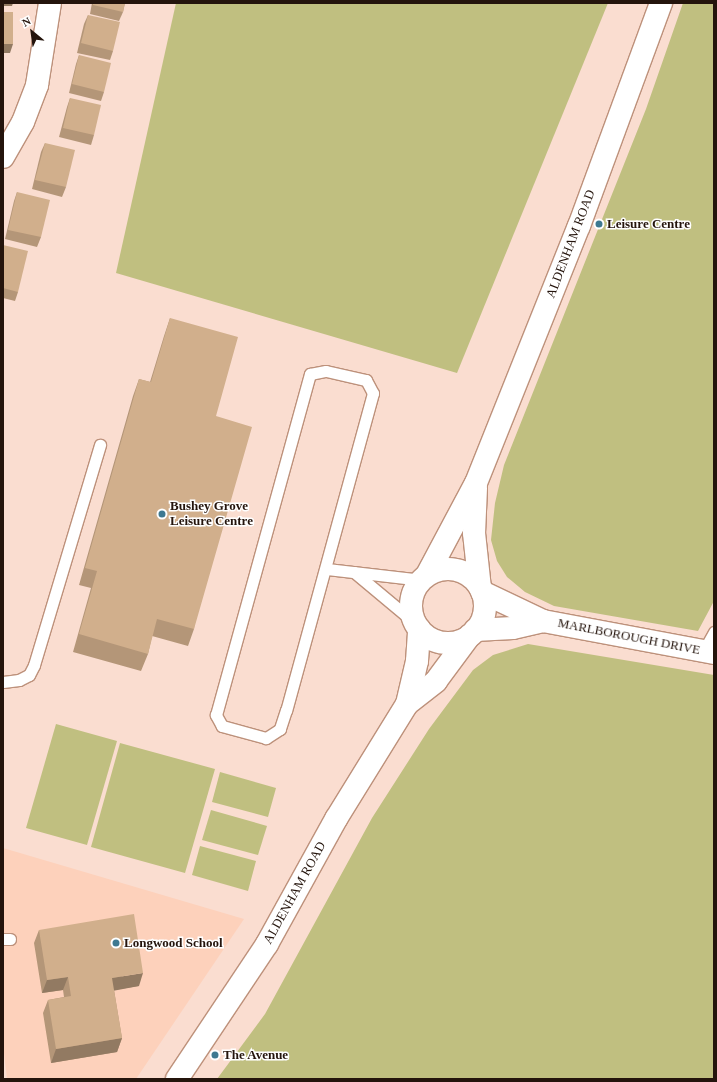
<!DOCTYPE html>
<style>
body{margin:0}
#map{position:relative;width:717px;height:1082px;overflow:hidden;background:#faddd0;font-family:Georgia,serif}
div>[style]{position:absolute}
[style*='--x']{left:calc(var(--x)*1px);top:calc(var(--y)*1px);width:calc(var(--w)*1px);rotate:calc(var(--a)*1deg)}
.built>*{inset:0;background:#fdd1bb}
.green>*{inset:0;background:#c0bf80}
.roads{filter:drop-shadow(1px 0 #bd917b) drop-shadow(-1px 0 #bd917b) drop-shadow(0 1px #bd917b) drop-shadow(0 -1px #bd917b)}
.lane>*{height:11px;margin:-5.5px;padding:0 5.5px;transform-origin:5.5px;border-radius:5.5px;background:#fff}
.street>*{height:22px;margin:-11px;padding:0 11px;transform-origin:11px;border-radius:11px;background:#fff}
.secondary>*{height:22px;margin:-11px;padding:0 11px;transform-origin:11px;border-radius:11px;background:#fff}
.secondary>.ring{margin:-11px;padding:0;box-sizing:content-box;background:none;border:22px solid #fff;border-radius:50%}
.wall>*{inset:0;background:#b49678}
.shaded-wall>*{inset:0;background:#927a62}
.building>*{inset:0;background:#d1af8c}
.dots>*{width:11px;height:11px;translate:-50% -50%;box-sizing:border-box;border:2px solid #fff;border-radius:50%}
span{translate:-50% -50%;white-space:nowrap;text-align:center;line-height:1.15;-webkit-text-stroke:3px #fff;paint-order:stroke}
.poi-label{font-size:13px;color:#24140c;font-weight:700}
.left{translate:0 -50%;text-align:left}
.street-label{font-size:13px;color:#24140c}
.frame{position:absolute;inset:0;border:4px solid #24140c;pointer-events:none}
.north{position:absolute;left:12px;top:12px;width:40px;height:40px;-webkit-text-stroke:3px #fff;paint-order:stroke;rotate:331deg;font-size:11px;font-weight:700;line-height:16px;text-align:center;color:#24140c}
.north::after{content:'';display:block;margin:auto;width:14px;height:18px;background:#24140c;clip-path:polygon(50% 0,100% 100%,50% 72%,0 100%)}
</style>
<div id="map">
<div class="built">
<div style="clip-path:polygon(3px 848px,244px 919px,136px 1079px,7px 1079px,3px 1045px)"></div>
</div>
<div class="green">
<div style="clip-path:polygon(176px 3px,608px 3px,457px 373px,116px 273px)"></div>
<div style="clip-path:polygon(683px 3px,714px 3px,714px 601px,698px 631px,554px 606px,525px 592px,507px 577px,497px 561px,491px 540px,495px 503px,504px 465px,646px 109px)"></div>
<div style="clip-path:polygon(528px 644px,714px 675px,714px 1079px,217px 1079px,265px 1014px,372px 818px,429px 729px,473px 670px,493px 655px)"></div>
<div style="clip-path:polygon(56px 724px,117px 741px,87px 845px,26px 828px)"></div>
<div style="clip-path:polygon(120px 743px,215px 769px,185px 873px,91px 847px)"></div>
<div style="clip-path:polygon(220px 772px,276px 788px,268px 817px,212px 802px)"></div>
<div style="clip-path:polygon(211px 810px,267px 826px,258px 855px,202px 840px)"></div>
<div style="clip-path:polygon(200px 846px,256px 861px,248px 891px,192px 875px)"></div>
</div>
<div class="roads">
<div class="lane">
<div style="--x:326;--y:371;--w:41;--a:12.7"></div>
<div style="--x:366;--y:380;--w:15;--a:62"></div>
<div style="--x:373;--y:393;--w:329;--a:105.3"></div>
<div style="--x:286;--y:710;--w:20;--a:108"></div>
<div style="--x:280;--y:729;--w:17;--a:147"></div>
<div style="--x:266;--y:738;--w:46;--a:-164.7"></div>
<div style="--x:222;--y:726;--w:13;--a:-119"></div>
<div style="--x:216;--y:715;--w:354;--a:-74.6"></div>
<div style="--x:310;--y:374;--w:16;--a:-11"></div>
<div style="--x:327;--y:569;--w:96;--a:6.6"></div>
<div style="--x:354;--y:572;--w:80;--a:39.9"></div>
<div style="--x:703;--y:652;--w:23;--a:-61"></div>
<div style="--x:3;--y:682;--w:16;--a:-7"></div>
<div style="--x:19;--y:680;--w:11;--a:-27"></div>
<div style="--x:29;--y:675;--w:11;--a:-63"></div>
<div style="--x:34;--y:665;--w:230;--a:-73.3"></div>
<div style="--x:3;--y:939;--w:7;--a:0"></div>
</div>
<div class="street">
<div style="--x:3;--y:157;--w:40;--a:-60.3"></div>
<div style="--x:23;--y:122;--w:40;--a:-69"></div>
<div style="--x:37;--y:85;--w:83;--a:-81"></div>
<div style="--x:482;--y:592;--w:68;--a:25.4"></div>
<div style="--x:543;--y:621;--w:174;--a:10.6"></div>
<div style="--x:475;--y:630;--w:38;--a:-3"></div>
<div style="--x:513;--y:628;--w:31;--a:-13"></div>
</div>
<div class="secondary">
<div style="--x:476;--y:488;--w:45;--a:92.5"></div>
<div style="--x:474;--y:533;--w:55;--a:83.8"></div>
<div class="ring" style="left:411px;top:569px;width:52px;height:52px"></div>
<div style="--x:427;--y:575;--w:104;--a:-62"></div>
<div style="--x:476;--y:483;--w:277;--a:-68.2"></div>
<div style="--x:579;--y:226;--w:238;--a:-69.8"></div>
<div style="--x:407;--y:704;--w:37;--a:-38"></div>
<div style="--x:436;--y:681;--w:57;--a:-53.5"></div>
<div style="--x:177;--y:1079;--w:162;--a:-56.3"></div>
<div style="--x:267;--y:944;--w:143;--a:-61.1"></div>
<div style="--x:336;--y:819;--w:135;--a:-58.3"></div>
<div style="--x:407;--y:704;--w:44;--a:-76.9"></div>
<div style="--x:417;--y:661;--w:32;--a:-86"></div>
</div>
</div>
<div class="wall">
<div style="clip-path:polygon(92px 3px,125px 3px,123px 12px,119px 21px,90px 14px)"></div>
<div style="clip-path:polygon(88px 15px,113px 51px,110px 60px,77px 53px,84px 24px)"></div>
<div style="clip-path:polygon(79px 55px,104px 92px,101px 101px,69px 93px,76px 64px)"></div>
<div style="clip-path:polygon(70px 98px,94px 135px,91px 145px,59px 137px,67px 107px)"></div>
<div style="clip-path:polygon(45px 143px,66px 187px,62px 197px,32px 189px,41px 152px)"></div>
<div style="clip-path:polygon(17px 192px,41px 237px,37px 247px,5px 239px,14px 201px)"></div>
<div style="clip-path:polygon(3px 245px,18px 292px,15px 301px,3px 298px)"></div>
<div style="clip-path:polygon(170px 318px,216px 416px,194px 629px,188px 646px,152px 636px,148px 654px,141px 671px,73px 652px,91px 588px,79px 585px,133px 396px,139px 379px,150px 382px,164px 336px)"></div>
<div style="clip-path:polygon(39px 930px,139px 986px,114px 990px,122px 1038px,117px 1052px,51px 1063px,43px 1013px,48px 1000px,64px 997px,63px 990px,42px 993px,34px 943px)"></div>
</div>
<div class="shaded-wall">
<div style="clip-path:polygon(3px 3px,13px 3px,12px 6px,3px 6px)"></div>
<div style="clip-path:polygon(3px 44px,13px 44px,10px 53px,3px 53px)"></div>
<div style="clip-path:polygon(143px 973px,139px 986px,107px 992px,112px 978px)"></div>
<div style="clip-path:polygon(68px 977px,63px 990px,42px 993px,47px 980px)"></div>
<div style="clip-path:polygon(122px 1038px,117px 1052px,51px 1063px,56px 1049px)"></div>
</div>
<div class="building">
<div style="clip-path:polygon(93px 3px,125px 3px,123px 12px,93px 5px)"></div>
<div style="clip-path:polygon(3px 12px,13px 12px,13px 44px,3px 44px)"></div>
<div style="clip-path:polygon(88px 15px,120px 22px,113px 51px,81px 43px)"></div>
<div style="clip-path:polygon(79px 55px,111px 63px,104px 92px,72px 84px)"></div>
<div style="clip-path:polygon(70px 98px,101px 105px,94px 135px,63px 128px)"></div>
<div style="clip-path:polygon(45px 143px,75px 150px,66px 187px,35px 180px)"></div>
<div style="clip-path:polygon(17px 192px,50px 200px,41px 237px,8px 230px)"></div>
<div style="clip-path:polygon(3px 245px,28px 251px,18px 292px,3px 288px)"></div>
<div style="clip-path:polygon(170px 318px,238px 337px,216px 416px,252px 427px,194px 629px,157px 619px,148px 654px,79px 634px,97px 571px,85px 568px,139px 379px,151px 382px)"></div>
<div style="clip-path:polygon(134px 914px,143px 973px,112px 978px,122px 1038px,56px 1049px,48px 1000px,71px 996px,68px 977px,47px 980px,39px 930px)"></div>
</div>
<div class="dots">
<div style="left:599px;top:224px;background:#3e7991"></div>
<div style="left:162px;top:514px;background:#3e7991"></div>
<div style="left:116px;top:943px;background:#3e7991"></div>
<div style="left:215px;top:1055px;background:#3e7991"></div>
</div>
<div class="poi-label">
<span class="left" style="left:607px;top:224px">Leisure Centre</span>
<span class="left" style="left:170px;top:514px">Bushey Grove<br>Leisure Centre</span>
<span class="left" style="left:124px;top:943px">Longwood School</span>
<span class="left" style="left:223px;top:1055px">The Avenue</span>
</div>
<div class="street-label">
<span style="left:571px;top:244px;rotate:-69deg">ALDENHAM ROAD</span>
<span style="left:629px;top:637px;rotate:11deg">MARLBOROUGH DRIVE</span>
<span style="left:295px;top:893px;rotate:-61deg">ALDENHAM ROAD</span>
</div>
<div class="frame"></div>
<div class="north">N</div>
</div>
